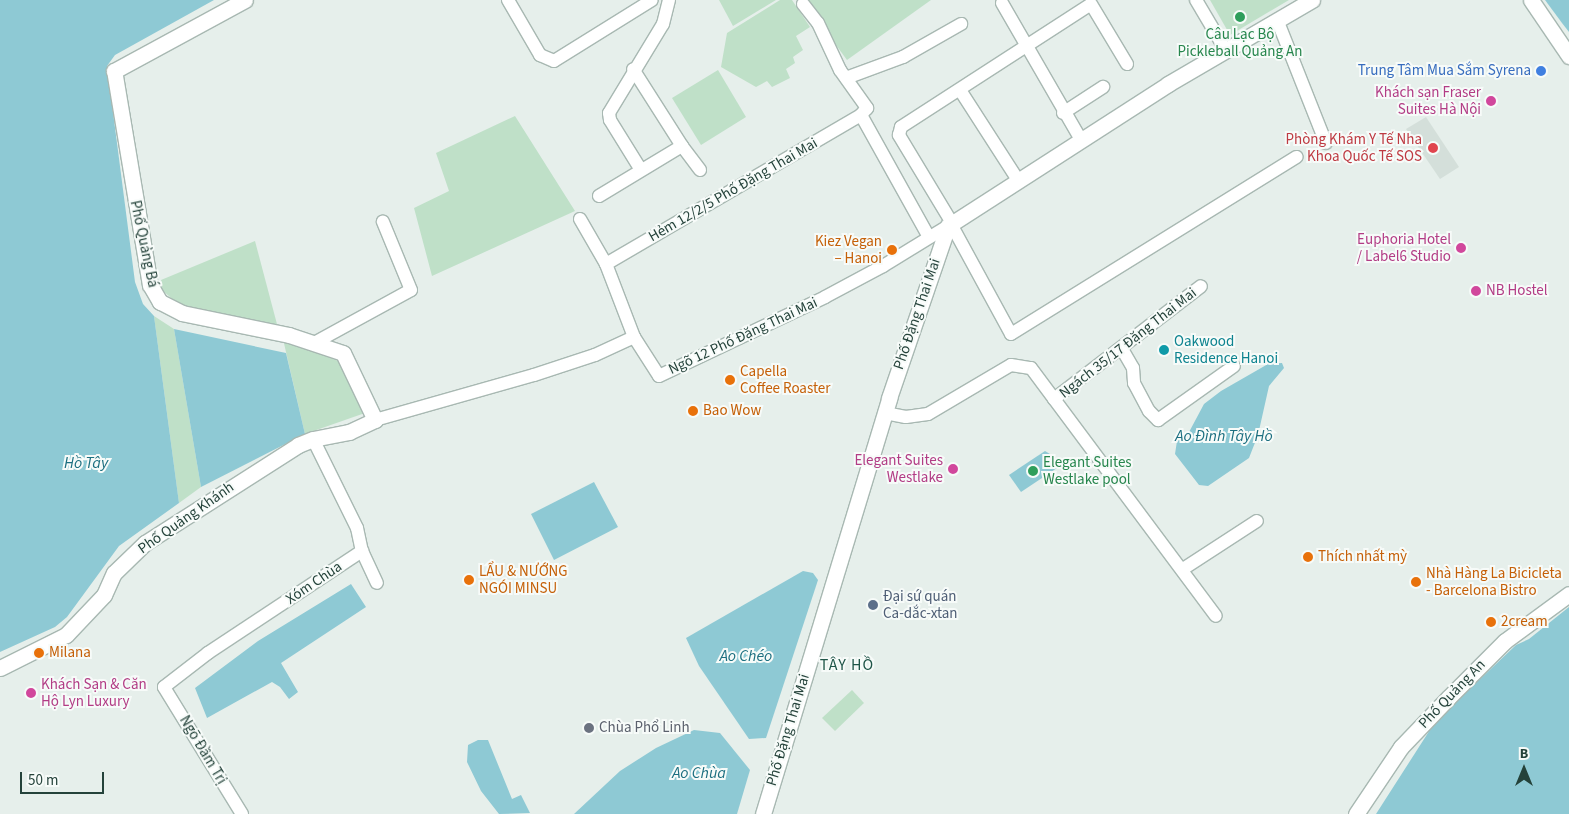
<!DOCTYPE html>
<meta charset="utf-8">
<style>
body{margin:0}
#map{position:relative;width:1569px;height:814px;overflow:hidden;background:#e6efeb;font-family:"Source Sans 3",sans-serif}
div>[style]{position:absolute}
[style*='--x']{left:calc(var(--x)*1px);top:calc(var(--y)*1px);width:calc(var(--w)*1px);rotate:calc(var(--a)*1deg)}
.built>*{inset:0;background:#d4dfda}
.green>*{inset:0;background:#bfe0c8}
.water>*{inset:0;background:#8ec9d4}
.roads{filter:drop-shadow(1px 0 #a8b8b2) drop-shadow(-1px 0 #a8b8b2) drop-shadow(0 1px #a8b8b2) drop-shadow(0 -1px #a8b8b2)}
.street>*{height:12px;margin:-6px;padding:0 6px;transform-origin:6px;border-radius:6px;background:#fff}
.secondary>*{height:15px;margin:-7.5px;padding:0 7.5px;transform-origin:7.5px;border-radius:7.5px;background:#fff}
.dots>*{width:14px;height:14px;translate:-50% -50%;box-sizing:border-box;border:2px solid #f7fbf9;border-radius:50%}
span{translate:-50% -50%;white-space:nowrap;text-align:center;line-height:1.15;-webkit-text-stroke:4px #f7fbf9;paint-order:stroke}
.leisure-label{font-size:15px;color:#27864d}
.left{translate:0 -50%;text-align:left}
.shop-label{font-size:15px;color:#366cbe}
.right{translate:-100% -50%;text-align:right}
.hotel-label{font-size:15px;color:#b23c85}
.health-label{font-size:15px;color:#be3a42}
.street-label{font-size:15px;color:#24423a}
.food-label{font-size:15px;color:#c56008}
.culture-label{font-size:15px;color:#0d838f}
.service-label{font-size:15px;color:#4e5e75}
.worship-label{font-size:15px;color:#5b616d}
.water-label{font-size:16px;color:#1c6f80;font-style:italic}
.neighbourhood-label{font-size:16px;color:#1f5548;letter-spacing:1px}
.north{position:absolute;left:1499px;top:744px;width:50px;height:50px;-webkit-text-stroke:4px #f7fbf9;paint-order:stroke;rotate:0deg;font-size:14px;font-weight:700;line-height:20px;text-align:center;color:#24423a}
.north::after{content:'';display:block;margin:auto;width:18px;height:22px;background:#24423a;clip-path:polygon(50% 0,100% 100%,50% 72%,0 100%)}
.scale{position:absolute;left:20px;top:772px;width:84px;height:22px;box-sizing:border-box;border:2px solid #24423a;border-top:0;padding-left:6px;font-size:15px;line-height:18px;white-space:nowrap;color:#24423a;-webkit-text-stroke:4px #f7fbf9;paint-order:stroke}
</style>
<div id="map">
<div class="built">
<div style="clip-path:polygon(1426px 117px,1459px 167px,1440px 179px,1406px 129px)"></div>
</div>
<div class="green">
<div style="clip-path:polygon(719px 0,776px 0,733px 26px)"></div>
<div style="clip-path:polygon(780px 0,792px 0,810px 27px,796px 36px,803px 50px,793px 57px,795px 63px,786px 69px,790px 78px,772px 87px,767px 81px,756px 87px,721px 67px,727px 33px)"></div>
<div style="clip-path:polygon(803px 0,931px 0,847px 60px)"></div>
<div style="clip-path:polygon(1210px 0,1289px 0,1230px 35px)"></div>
<div style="clip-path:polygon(718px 70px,746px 117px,701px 145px,672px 98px)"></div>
<div style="clip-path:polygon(515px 116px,575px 211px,432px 276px,414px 208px,449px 191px,436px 153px)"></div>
<div style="clip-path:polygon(255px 241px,278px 328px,178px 304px,162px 290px,161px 280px)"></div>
<div style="clip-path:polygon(154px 316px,174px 329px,201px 487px,179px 503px)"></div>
<div style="clip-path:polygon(283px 339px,338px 361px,365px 413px,305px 434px)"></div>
<div style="clip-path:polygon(852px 690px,864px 703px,835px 731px,822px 718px)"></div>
</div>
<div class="water">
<div style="clip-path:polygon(0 0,214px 0,115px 55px,107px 66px,135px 282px,143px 304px,154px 316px,179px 503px,119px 546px,67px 617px,55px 627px,0 652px)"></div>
<div style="clip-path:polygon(1545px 0,1569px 0,1569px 32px,1562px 23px)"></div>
<div style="clip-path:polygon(174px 329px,286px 353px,305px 434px,201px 487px)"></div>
<div style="clip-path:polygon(1282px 363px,1284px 368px,1269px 386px,1258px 435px,1249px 458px,1208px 486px,1199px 485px,1175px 454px,1177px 441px,1188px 434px,1204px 404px,1221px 391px,1268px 364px)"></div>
<div style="clip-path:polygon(1045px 451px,1055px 457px,1057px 468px,1021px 492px,1009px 475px)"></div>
<div style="clip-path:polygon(594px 482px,618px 527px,554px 560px,531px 514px)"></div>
<div style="clip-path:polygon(803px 571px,813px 573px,818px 580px,766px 738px,749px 739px,699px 666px,686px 638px)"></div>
<div style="clip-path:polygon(351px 584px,366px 607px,281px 663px,298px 692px,289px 699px,280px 687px,272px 682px,207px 718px,195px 688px,258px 641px)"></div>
<div style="clip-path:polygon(1569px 607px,1569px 814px,1376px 814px,1435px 722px,1516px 645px,1529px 639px)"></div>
<div style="clip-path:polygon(694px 730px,720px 733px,750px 770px,737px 814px,574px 814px,620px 771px,656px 748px)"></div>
<div style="clip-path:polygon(478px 740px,488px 740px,512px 799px,521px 795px,530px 813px,499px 814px,481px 791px,467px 762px,468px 745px)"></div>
</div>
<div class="roads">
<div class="street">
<div style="--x:508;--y:0;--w:64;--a:59.8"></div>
<div style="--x:540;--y:55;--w:15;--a:23"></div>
<div style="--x:554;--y:61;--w:115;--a:-31.9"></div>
<div style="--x:1196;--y:0;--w:57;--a:59.4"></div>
<div style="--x:1002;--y:3;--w:158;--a:60"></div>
<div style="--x:803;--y:4;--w:24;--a:52"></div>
<div style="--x:818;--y:23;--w:52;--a:64.9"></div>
<div style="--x:840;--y:70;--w:47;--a:54.6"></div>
<div style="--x:867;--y:108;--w:9;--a:131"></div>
<div style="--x:861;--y:115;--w:140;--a:60.9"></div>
<div style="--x:1278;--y:22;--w:130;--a:68.4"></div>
<div style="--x:846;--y:78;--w:61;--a:-20.2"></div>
<div style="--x:903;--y:57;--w:67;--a:-29.6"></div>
<div style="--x:960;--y:90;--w:107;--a:57.2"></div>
<div style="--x:1063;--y:113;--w:48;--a:-33"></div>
<div style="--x:682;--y:146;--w:30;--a:53"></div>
<div style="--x:641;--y:170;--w:59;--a:-121.8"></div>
<div style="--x:610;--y:120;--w:7;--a:-98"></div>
<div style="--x:609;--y:113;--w:104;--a:-58.8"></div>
<div style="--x:663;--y:24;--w:25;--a:-76"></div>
<div style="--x:599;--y:196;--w:97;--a:-31.1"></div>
<div style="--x:682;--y:146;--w:91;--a:-122.5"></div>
<div style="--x:580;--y:219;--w:52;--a:60"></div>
<div style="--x:606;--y:264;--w:78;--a:69"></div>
<div style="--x:952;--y:223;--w:103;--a:-121.1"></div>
<div style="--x:899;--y:135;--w:8;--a:-76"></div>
<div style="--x:901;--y:127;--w:226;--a:-32.9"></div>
<div style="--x:1091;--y:4;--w:70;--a:59"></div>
<div style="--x:951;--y:224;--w:125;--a:61.4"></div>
<div style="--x:1011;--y:334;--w:336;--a:-31.8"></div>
<div style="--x:606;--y:264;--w:295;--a:-30.3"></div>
<div style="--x:316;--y:342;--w:108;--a:-28.7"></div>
<div style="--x:411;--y:290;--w:74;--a:-112.4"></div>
<div style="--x:1122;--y:349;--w:22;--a:60"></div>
<div style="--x:1133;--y:368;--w:15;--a:86"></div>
<div style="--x:1134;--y:383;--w:32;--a:62"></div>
<div style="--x:1149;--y:411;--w:13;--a:45"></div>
<div style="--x:1158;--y:420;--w:93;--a:-35.4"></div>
<div style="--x:1054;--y:399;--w:185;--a:-37.5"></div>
<div style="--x:885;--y:413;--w:21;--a:11"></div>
<div style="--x:906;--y:417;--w:22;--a:-8"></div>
<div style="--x:928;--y:414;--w:96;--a:-30.6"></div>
<div style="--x:1011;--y:365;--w:20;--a:9"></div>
<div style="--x:1031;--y:368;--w:309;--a:53.3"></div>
<div style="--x:375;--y:420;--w:165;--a:-15.8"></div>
<div style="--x:534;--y:375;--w:64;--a:-18.2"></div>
<div style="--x:595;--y:355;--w:43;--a:-24.8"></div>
<div style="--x:634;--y:337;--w:46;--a:57.3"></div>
<div style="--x:659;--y:376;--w:184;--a:-25.4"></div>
<div style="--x:825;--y:297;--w:66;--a:-28.1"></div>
<div style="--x:883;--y:266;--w:76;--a:-31.6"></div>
<div style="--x:313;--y:439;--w:99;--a:63.7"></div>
<div style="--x:357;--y:528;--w:24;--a:78"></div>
<div style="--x:362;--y:551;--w:35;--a:65"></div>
<div style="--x:1183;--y:569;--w:88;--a:-33"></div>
<div style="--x:242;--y:814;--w:149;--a:-121.6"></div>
<div style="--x:164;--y:687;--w:56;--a:-37.7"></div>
<div style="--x:208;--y:653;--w:185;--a:-33.5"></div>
</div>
<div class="secondary">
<div style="--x:1531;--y:0;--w:68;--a:55.8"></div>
<div style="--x:0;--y:668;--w:74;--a:-26.6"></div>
<div style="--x:66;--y:635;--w:55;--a:-46.5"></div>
<div style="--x:104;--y:595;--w:24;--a:-66"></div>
<div style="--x:114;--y:573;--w:43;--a:-44.1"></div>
<div style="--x:145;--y:543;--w:182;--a:-32.6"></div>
<div style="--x:298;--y:445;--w:16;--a:-22"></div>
<div style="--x:313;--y:439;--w:37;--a:-11"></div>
<div style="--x:349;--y:432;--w:29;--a:-25"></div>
<div style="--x:375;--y:420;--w:74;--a:-115.5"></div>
<div style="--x:343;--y:353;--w:57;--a:-161.6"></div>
<div style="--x:289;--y:335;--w:109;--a:-168.4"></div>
<div style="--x:182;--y:313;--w:25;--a:-153"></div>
<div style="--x:160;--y:302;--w:20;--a:-120"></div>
<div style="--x:150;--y:285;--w:217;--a:-99.5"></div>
<div style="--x:114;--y:71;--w:149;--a:-28.5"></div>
<div style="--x:763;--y:814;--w:435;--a:-73.1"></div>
<div style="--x:889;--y:398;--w:182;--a:-71.1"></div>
<div style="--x:948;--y:226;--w:262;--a:-32.8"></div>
<div style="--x:1168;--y:84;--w:167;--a:-30.3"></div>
<div style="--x:1356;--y:814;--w:81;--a:-56.1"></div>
<div style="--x:1401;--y:747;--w:69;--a:-46.2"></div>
<div style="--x:1449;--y:697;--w:79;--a:-45"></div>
<div style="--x:1505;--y:641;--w:79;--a:-36.3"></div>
</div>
</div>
<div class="dots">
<div style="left:1240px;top:17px;background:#2e9e5b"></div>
<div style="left:1541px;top:71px;background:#3f7fe0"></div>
<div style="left:1491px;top:101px;background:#d1479c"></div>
<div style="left:1433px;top:148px;background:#e0444e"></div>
<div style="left:1461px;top:248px;background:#d1479c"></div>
<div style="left:892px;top:250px;background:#e8710a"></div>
<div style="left:1476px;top:291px;background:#d1479c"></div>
<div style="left:1164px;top:350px;background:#0f9aa8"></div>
<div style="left:730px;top:380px;background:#e8710a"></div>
<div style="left:693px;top:411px;background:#e8710a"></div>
<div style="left:953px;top:469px;background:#d1479c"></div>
<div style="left:1033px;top:471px;background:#2e9e5b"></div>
<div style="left:1308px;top:557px;background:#e8710a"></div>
<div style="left:469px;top:580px;background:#e8710a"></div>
<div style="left:1416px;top:582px;background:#e8710a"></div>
<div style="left:873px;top:605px;background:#5c6f8a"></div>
<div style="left:1491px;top:622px;background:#e8710a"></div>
<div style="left:39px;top:653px;background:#e8710a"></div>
<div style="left:31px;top:693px;background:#d1479c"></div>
<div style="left:589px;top:728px;background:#6b7280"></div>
</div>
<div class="leisure-label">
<span style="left:1240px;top:43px">Câu Lạc Bộ<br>Pickleball Quảng An</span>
<span class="left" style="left:1043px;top:471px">Elegant Suites<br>Westlake pool</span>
</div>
<div class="shop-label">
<span class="right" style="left:1531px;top:71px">Trung Tâm Mua Sắm Syrena</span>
</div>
<div class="hotel-label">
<span class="right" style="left:1481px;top:101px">Khách sạn Fraser<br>Suites Hà Nội</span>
<span class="right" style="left:1451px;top:248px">Euphoria Hotel<br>/ Label6 Studio</span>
<span class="left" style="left:1486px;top:291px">NB Hostel</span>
<span class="right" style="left:943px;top:469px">Elegant Suites<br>Westlake</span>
<span class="left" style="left:41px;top:693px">Khách Sạn &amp; Căn<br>Hộ Lyn Luxury</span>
</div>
<div class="health-label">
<span class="right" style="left:1422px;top:148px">Phòng Khám Y Tế Nha<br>Khoa Quốc Tế SOS</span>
</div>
<div class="street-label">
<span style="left:733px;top:190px;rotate:-30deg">Hẻm 12/2/5 Phố Đặng Thai Mai</span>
<span style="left:144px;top:244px;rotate:78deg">Phố Quảng Bá</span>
<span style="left:917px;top:314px;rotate:-71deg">Phố Đặng Thai Mai</span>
<span style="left:743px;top:336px;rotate:-25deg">Ngõ 12 Phố Đặng Thai Mai</span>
<span style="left:1128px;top:343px;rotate:-38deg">Ngách 35/17 Đặng Thai Mai</span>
<span style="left:186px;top:518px;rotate:-35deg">Phố Quảng Khánh</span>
<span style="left:314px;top:583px;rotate:-34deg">Xóm Chùa</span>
<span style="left:1452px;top:694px;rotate:-46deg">Phố Quảng An</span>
<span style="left:788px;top:730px;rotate:-73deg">Phố Đặng Thai Mai</span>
<span style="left:203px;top:750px;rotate:59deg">Ngõ Đầm Trị</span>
</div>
<div class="food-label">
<span class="right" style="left:882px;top:250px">Kiez Vegan<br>– Hanoi</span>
<span class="left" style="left:740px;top:380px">Capella<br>Coffee Roaster</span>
<span class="left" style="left:703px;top:411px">Bao Wow</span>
<span class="left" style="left:1318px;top:557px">Thích nhất mỳ</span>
<span class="left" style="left:479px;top:580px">LẨU &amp; NƯỚNG<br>NGÓI MINSU</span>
<span class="left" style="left:1426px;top:582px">Nhà Hàng La Bicicleta<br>- Barcelona Bistro</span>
<span class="left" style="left:1501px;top:622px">2cream</span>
<span class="left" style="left:49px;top:653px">Milana</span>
</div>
<div class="culture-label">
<span class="left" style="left:1174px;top:350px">Oakwood<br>Residence Hanoi</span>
</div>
<div class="service-label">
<span class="left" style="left:883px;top:605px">Đại sứ quán<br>Ca-dắc-xtan</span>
</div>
<div class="worship-label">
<span class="left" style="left:599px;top:728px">Chùa Phổ Linh</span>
</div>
<div class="water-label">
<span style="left:1224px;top:436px">Ao Đình Tây Hồ</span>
<span style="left:86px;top:463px">Hồ Tây</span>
<span style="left:746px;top:656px">Ao Chéo</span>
<span style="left:699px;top:773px">Ao Chùa</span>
</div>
<div class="neighbourhood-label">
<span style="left:847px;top:665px">TÂY HỒ</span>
</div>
<div class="north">B</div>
<div class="scale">50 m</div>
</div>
